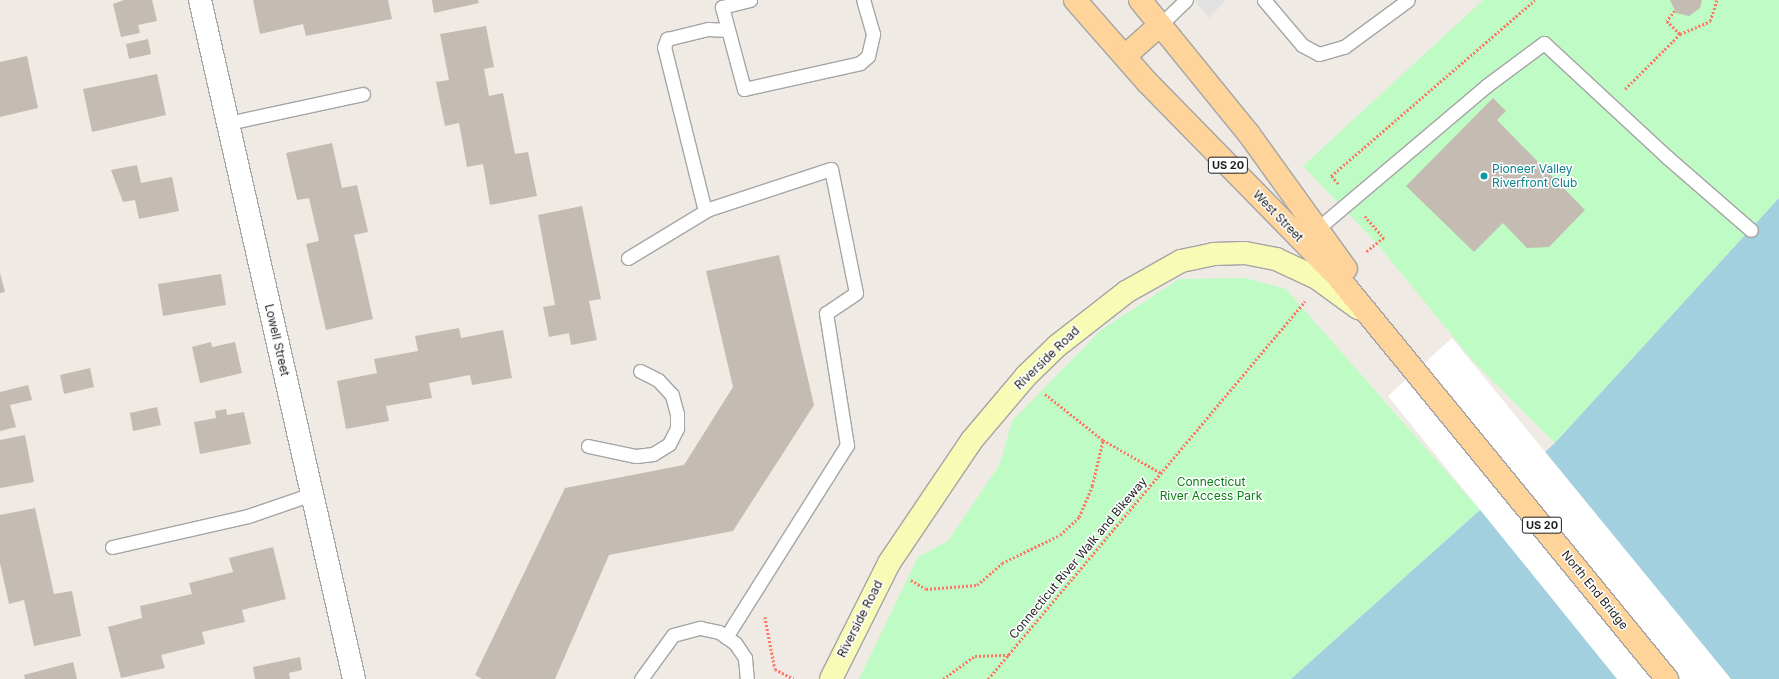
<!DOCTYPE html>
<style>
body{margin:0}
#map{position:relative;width:1779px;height:679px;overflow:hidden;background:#efebe4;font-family:Inter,sans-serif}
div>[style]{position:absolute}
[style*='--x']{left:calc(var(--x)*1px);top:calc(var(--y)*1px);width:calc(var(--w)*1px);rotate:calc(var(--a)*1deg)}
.park>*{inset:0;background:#bffbc5}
.parking>*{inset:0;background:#e2e2e2}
.water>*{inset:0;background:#a3d0de}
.pier>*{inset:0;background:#fff}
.building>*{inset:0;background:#c4bbb3}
.path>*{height:2.5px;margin-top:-1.25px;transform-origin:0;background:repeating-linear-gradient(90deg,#fd7867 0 2px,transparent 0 4px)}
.roads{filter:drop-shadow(1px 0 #a5a5a5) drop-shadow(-1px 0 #a5a5a5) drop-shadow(0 1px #a5a5a5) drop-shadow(0 -1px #a5a5a5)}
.lane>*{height:13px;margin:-6.5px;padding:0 6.5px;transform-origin:6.5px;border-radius:6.5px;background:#fff}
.street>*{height:22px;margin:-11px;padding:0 11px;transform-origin:11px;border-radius:11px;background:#fff}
.secondary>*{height:22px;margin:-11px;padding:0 11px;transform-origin:11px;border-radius:11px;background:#f7fbb6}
.primary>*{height:22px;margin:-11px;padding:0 11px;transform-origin:11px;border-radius:11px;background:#fed49a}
.dots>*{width:11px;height:11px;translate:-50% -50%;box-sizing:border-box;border:2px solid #fff;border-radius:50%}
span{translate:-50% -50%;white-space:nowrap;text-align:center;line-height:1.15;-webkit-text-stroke:3px #fff;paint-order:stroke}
.shield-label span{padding:1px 3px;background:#fff;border:1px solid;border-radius:3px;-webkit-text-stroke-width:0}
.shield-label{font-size:11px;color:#1e1e1e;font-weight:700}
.culture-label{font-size:12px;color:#0d838f}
.left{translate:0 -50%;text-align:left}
.street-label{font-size:12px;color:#1e1e1e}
.park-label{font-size:12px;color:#097f14}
</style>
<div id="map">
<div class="park">
<div style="clip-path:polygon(1483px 0,1779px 0,1779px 198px,1555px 443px,1473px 361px,1378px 245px,1303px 166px)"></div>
<div style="clip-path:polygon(1245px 278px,1286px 289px,1480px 510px,1291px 679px,859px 679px,918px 557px,948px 541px,1000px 464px,1012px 421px,1101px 330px,1179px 279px)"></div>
</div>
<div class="parking">
<div style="clip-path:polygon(1194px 0,1226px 0,1209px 18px)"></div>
</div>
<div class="water">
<div style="clip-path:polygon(1779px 198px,1779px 679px,1291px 679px,1555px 443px)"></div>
</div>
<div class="pier">
<div style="clip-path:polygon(1452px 338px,1731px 679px,1617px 679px,1388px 396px)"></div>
</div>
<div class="building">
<div style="clip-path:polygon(124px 0,152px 0,157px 21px,138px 25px,140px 33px,121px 37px,113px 4px)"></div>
<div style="clip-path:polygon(253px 0,388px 0,392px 19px,306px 36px,303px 24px,260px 34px)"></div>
<div style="clip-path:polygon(432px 0,478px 0,479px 3px,434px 13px)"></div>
<div style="clip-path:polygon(1670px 0,1702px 0,1700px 8px,1689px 16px,1676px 13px)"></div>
<div style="clip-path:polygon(486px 26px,494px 67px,484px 69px,489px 96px,503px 93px,515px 154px,528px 152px,537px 196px,490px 205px,483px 164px,467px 167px,459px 123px,445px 126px,436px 82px,449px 80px,440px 34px)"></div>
<div style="clip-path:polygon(148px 39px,151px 54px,129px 59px,126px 44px)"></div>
<div style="clip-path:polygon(27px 56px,38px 108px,0 117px,0 62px)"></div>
<div style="clip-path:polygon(157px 74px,166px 115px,92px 132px,83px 89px)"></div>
<div style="clip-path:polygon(1493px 98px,1506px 111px,1497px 120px,1585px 210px,1549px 247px,1527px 248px,1503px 223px,1474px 252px,1406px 186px)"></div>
<div style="clip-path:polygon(332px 143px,342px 188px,357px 185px,368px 232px,354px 235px,373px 319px,326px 330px,306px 244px,319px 241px,309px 198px,297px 200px,286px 153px)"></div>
<div style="clip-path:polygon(137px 165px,141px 183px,172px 177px,179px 211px,139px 219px,135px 200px,123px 202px,111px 170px)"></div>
<div style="clip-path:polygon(582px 206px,601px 299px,589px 301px,597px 340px,571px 345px,569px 333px,549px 337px,543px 307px,555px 305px,538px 215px)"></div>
<div style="clip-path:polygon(779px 255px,814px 405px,733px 531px,609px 555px,555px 679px,482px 679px,475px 675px,565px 488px,684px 465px,733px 387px,706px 271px)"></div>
<div style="clip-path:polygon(0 273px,5px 292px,0 293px)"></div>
<div style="clip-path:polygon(221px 274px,226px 305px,163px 316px,158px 284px)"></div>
<div style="clip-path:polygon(459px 328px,461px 338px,503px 330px,512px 378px,472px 385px,470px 375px,429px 383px,432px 398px,386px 406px,389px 421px,346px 429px,337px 381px,377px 373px,374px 359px,418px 351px,415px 336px)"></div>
<div style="clip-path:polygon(211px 342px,212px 347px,235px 342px,242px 373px,200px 383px,192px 347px)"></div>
<div style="clip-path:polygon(90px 368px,94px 387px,64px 394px,60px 375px)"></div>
<div style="clip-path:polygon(28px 385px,32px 400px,10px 405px,16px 427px,0 431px,0 392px)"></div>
<div style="clip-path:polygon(157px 407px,161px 425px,133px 431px,130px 413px)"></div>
<div style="clip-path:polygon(226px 409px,227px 415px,244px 412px,251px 444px,200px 454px,194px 422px,216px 418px,215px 411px)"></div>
<div style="clip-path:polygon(25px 435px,34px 482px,0 488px,0 440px)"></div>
<div style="clip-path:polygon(35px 508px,54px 594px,72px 591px,81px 636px,34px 646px,24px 600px,9px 604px,0 563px,0 515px)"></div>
<div style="clip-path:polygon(273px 547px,286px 599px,242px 610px,245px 622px,202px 632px,205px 644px,161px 655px,165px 668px,121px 678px,108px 627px,142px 618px,140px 606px,192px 594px,189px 583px,233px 572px,229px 558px)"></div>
<div style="clip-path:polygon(300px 657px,302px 670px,289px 673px,290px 679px,255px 679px,253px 667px)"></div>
<div style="clip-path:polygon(73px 662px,77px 679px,25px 679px,24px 675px)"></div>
</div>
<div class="path">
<div style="--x:1675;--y:11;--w:13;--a:129"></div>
<div style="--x:1667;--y:21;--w:18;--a:45"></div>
<div style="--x:1625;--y:89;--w:78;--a:-45"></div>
<div style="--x:1680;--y:34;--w:33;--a:-23"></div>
<div style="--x:1710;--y:21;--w:22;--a:-72"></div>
<div style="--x:1338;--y:184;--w:11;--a:-131"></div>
<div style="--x:1331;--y:176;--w:269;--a:-40.8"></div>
<div style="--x:1365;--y:216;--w:29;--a:49"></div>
<div style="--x:1384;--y:238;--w:24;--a:142"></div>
<div style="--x:1045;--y:394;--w:74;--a:38.4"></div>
<div style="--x:1103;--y:440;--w:67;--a:29.6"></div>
<div style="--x:911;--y:580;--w:17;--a:31"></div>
<div style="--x:926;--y:589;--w:51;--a:-4.5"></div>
<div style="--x:977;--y:585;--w:33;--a:-41"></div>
<div style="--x:1002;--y:563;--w:64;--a:-25.8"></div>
<div style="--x:1060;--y:535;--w:26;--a:-43"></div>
<div style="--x:1079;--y:517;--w:34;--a:-67"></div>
<div style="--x:1092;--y:486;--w:47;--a:-76.6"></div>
<div style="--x:765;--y:617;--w:53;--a:79.1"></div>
<div style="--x:775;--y:669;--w:21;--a:28"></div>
<div style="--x:943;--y:679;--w:39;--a:-36"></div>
<div style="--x:975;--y:656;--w:34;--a:-2"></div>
<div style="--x:988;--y:679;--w:493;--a:-50"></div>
</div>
<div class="roads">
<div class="lane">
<div style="--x:750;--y:0;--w:29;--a:166"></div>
<div style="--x:722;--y:7;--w:85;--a:75"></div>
<div style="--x:744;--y:89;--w:119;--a:-12.6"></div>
<div style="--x:860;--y:63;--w:11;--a:-41"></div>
<div style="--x:868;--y:56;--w:23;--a:-77"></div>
<div style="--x:873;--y:34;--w:35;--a:-106"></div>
<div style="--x:1264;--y:0;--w:59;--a:49.8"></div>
<div style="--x:1302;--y:45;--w:19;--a:28"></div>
<div style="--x:1319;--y:54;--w:26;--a:-16"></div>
<div style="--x:1344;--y:47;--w:79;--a:-36.3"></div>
<div style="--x:1160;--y:25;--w:36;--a:-44"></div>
<div style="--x:228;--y:123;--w:138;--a:-12.1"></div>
<div style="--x:705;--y:211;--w:169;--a:-104"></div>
<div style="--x:664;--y:47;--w:9;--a:-69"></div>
<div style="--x:667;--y:39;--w:42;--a:-13.7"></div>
<div style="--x:708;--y:29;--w:19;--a:3"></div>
<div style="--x:1317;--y:229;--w:221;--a:-40.2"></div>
<div style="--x:1486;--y:86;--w:72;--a:-36.6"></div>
<div style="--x:1544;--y:43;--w:168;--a:42.8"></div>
<div style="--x:1667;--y:157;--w:111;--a:41"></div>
<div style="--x:628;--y:258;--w:95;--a:-31.2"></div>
<div style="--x:709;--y:209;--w:128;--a:-18.2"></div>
<div style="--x:831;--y:169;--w:126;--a:78.6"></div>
<div style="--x:856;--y:293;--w:36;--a:146"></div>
<div style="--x:826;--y:313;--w:134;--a:81"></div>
<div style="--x:847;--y:445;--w:227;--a:122.2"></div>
<div style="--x:588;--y:446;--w:49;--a:11.8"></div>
<div style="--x:636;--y:456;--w:17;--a:-7"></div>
<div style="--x:653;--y:454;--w:19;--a:-32"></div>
<div style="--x:669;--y:444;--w:18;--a:-63"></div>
<div style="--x:677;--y:428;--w:14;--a:-90"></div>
<div style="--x:677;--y:414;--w:20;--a:-105"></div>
<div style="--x:672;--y:395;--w:21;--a:-133"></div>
<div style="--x:658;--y:380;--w:20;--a:-153"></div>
<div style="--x:112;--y:547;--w:139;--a:-12.8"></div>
<div style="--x:248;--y:516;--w:68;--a:-19"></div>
<div style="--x:641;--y:679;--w:54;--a:-54"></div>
<div style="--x:673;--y:635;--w:28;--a:-15"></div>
<div style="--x:700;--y:628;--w:19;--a:12"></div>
<div style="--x:719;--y:632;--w:19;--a:35"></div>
<div style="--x:735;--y:643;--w:18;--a:56"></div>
<div style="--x:745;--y:658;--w:21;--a:85"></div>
</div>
<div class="street">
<div style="--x:200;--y:0;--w:696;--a:77.22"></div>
</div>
<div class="secondary">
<div style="--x:831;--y:679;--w:130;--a:-63.4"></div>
<div style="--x:889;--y:563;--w:148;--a:-56"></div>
<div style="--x:972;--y:440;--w:84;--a:-49.8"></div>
<div style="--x:1026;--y:376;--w:43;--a:-44.1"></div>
<div style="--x:1057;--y:346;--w:88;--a:-38"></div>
<div style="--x:1126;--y:292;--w:63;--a:-29.4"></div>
<div style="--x:1181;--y:261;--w:33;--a:-12"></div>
<div style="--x:1213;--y:254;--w:32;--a:-2"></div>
<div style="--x:1245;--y:253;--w:32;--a:11"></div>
<div style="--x:1276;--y:259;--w:45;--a:24.9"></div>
<div style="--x:1317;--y:278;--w:51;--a:36.2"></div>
</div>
<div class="primary">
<div style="--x:1075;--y:0;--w:109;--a:48.7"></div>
<div style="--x:1147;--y:82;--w:272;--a:45.6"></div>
<div style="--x:1337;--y:276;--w:521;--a:50.69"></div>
<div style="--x:1140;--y:0;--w:173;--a:50.9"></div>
<div style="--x:1249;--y:134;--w:166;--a:54.3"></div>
<div style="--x:1125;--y:56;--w:47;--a:-41.5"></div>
</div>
</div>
<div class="dots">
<div style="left:1484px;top:176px;background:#0f9aa8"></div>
</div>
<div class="shield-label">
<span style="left:1228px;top:165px">US 20</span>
<span style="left:1542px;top:525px">US 20</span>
</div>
<div class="culture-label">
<span class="left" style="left:1492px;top:176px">Pioneer Valley<br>Riverfront Club</span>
</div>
<div class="street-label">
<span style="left:1278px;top:216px;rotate:46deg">West Street</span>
<span style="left:277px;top:340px;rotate:77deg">Lowell Street</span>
<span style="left:1047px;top:358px;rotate:-44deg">Riverside Road</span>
<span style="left:1078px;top:558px;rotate:-50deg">Connecticut River Walk and Bikeway</span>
<span style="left:1595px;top:590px;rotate:51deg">North End Bridge</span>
<span style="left:860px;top:619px;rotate:-63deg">Riverside Road</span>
</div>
<div class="park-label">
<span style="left:1211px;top:489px">Connecticut<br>River Access Park</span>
</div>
</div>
